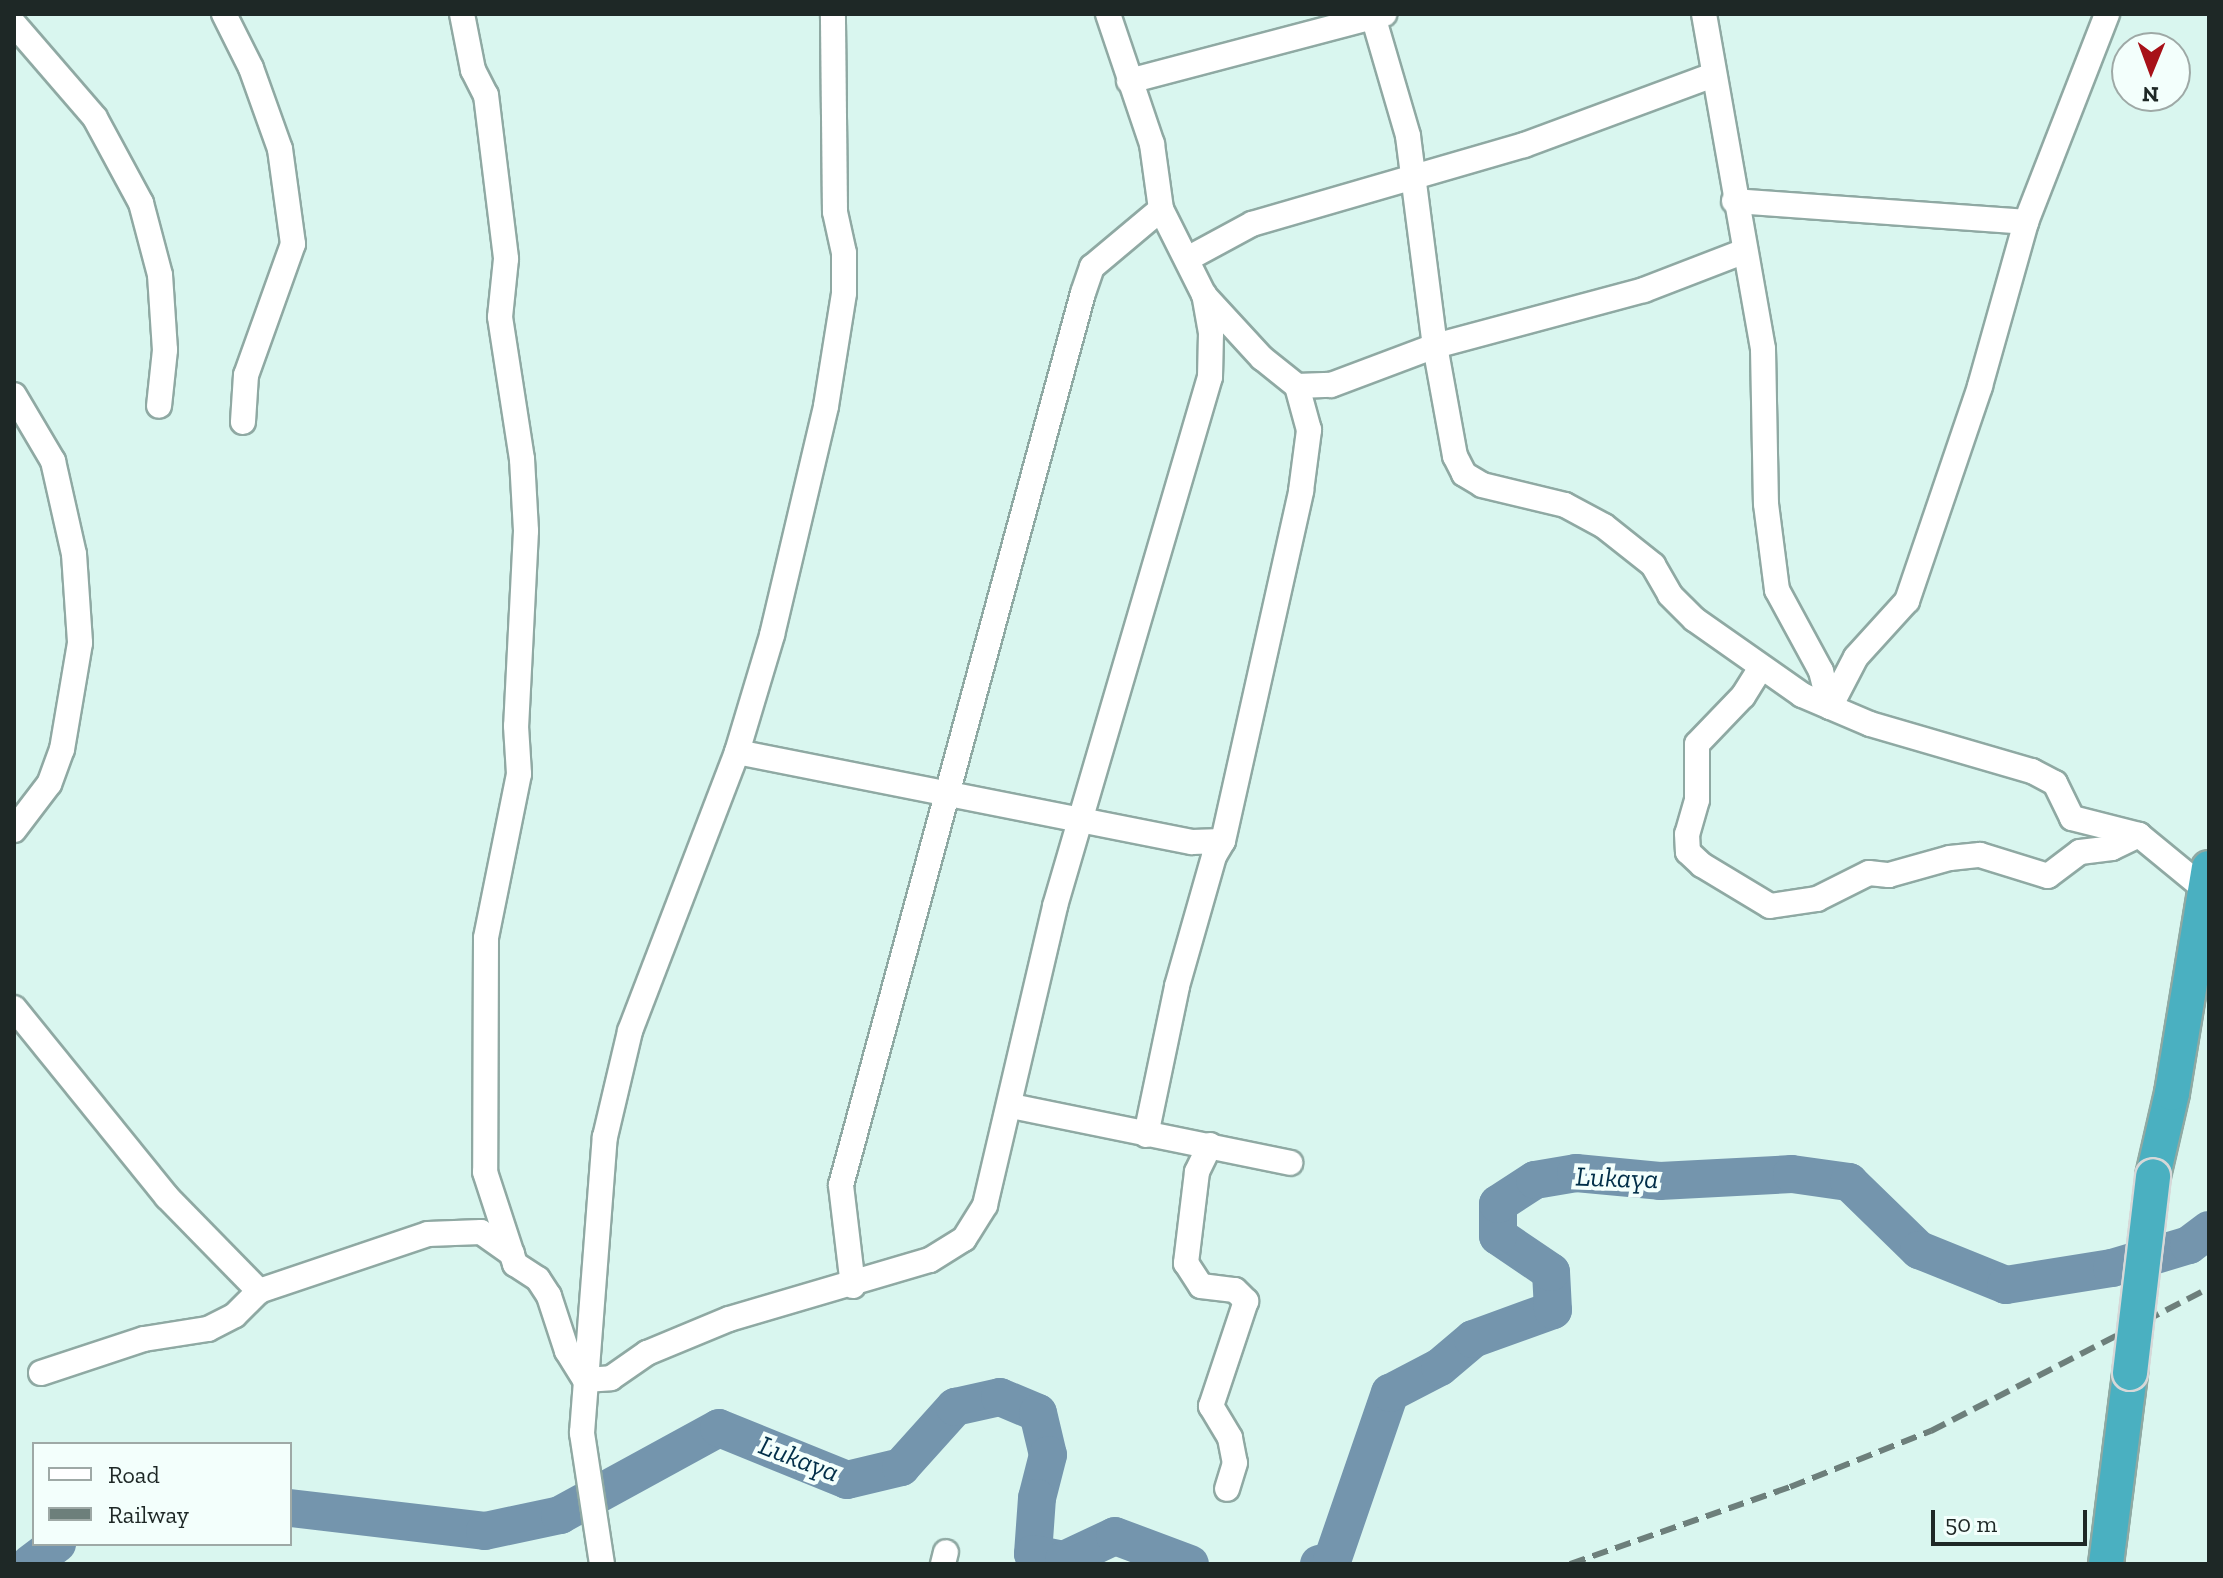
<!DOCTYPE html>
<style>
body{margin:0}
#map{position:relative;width:2223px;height:1578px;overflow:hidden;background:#d9f6ef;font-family:"Zilla Slab",serif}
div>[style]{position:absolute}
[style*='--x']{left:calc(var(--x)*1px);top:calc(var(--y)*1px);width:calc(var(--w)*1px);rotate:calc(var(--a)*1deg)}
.river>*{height:38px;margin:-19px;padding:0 19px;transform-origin:19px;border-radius:19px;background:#7495ad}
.roads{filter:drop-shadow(2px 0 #8fa9a3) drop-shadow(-2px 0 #8fa9a3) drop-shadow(0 2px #8fa9a3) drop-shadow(0 -2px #8fa9a3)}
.minor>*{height:24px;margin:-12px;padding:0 12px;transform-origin:12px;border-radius:12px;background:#fff}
.highway>*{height:34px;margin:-17px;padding:0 17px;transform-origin:17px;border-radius:17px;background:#4ab0c1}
.rail>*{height:6px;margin-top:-3px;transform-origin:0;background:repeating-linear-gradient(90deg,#6d7f7b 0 16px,transparent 0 24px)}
.bridges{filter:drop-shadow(2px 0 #d6d8d8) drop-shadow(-2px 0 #d6d8d8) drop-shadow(0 2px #d6d8d8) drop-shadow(0 -2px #d6d8d8)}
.highway-bridge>*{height:34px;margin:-17px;padding:0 17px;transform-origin:17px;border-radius:17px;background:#4ab0c1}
span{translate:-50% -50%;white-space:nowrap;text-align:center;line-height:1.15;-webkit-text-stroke:8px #f3fffc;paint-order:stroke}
.water-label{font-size:28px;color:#022f49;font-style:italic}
.frame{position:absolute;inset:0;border:16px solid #1e2826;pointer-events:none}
.legend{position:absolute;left:32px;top:1442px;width:260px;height:104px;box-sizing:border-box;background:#f3fffc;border:2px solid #9ea9a6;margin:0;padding:10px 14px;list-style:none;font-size:24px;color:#1e2826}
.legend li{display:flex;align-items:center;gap:16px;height:40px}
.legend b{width:40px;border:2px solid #9ea9a6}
.north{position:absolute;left:2111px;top:32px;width:80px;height:80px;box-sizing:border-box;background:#f3fffc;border:2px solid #9ea9a6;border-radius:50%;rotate:181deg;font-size:22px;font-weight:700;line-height:32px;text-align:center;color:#1e2826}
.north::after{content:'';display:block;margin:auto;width:28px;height:36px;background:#a71118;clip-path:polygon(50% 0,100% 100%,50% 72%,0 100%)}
.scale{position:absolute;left:1931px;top:1510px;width:156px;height:36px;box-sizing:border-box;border:4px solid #1e2826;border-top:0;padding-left:10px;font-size:24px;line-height:28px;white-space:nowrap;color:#1e2826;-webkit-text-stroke:6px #f3fffc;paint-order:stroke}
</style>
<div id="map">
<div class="river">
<div style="--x:290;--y:1508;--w:196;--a:6.7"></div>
<div style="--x:485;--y:1531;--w:77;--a:-12"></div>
<div style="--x:560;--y:1515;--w:181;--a:-28.7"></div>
<div style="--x:719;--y:1428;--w:138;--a:22.1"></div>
<div style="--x:847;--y:1480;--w:56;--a:-13.5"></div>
<div style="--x:901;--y:1467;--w:81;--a:-48"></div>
<div style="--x:955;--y:1407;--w:46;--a:-12.5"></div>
<div style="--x:1000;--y:1397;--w:41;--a:22.8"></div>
<div style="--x:1038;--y:1413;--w:43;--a:76.6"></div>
<div style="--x:1048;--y:1455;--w:44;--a:104.3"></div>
<div style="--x:1037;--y:1498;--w:56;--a:94.1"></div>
<div style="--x:1033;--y:1554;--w:32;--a:11"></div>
<div style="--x:1064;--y:1560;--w:56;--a:-25.2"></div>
<div style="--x:1115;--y:1536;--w:80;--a:20.5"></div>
<div style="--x:30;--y:1564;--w:34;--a:-37"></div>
<div style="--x:1319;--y:1564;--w:13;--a:-13"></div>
<div style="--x:1332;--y:1561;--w:178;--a:-71"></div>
<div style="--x:1390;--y:1393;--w:56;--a:-27.5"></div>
<div style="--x:1440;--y:1367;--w:43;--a:-40.3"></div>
<div style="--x:1473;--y:1339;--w:85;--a:-19.9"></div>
<div style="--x:1553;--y:1310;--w:38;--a:-93"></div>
<div style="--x:1551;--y:1272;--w:64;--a:-145.8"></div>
<div style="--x:1498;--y:1236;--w:32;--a:-90"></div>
<div style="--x:1498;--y:1204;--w:44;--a:-33"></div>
<div style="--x:1535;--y:1180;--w:42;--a:-9.7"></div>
<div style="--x:1576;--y:1173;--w:84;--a:5.4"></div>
<div style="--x:1660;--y:1181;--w:132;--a:-3"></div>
<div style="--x:1792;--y:1174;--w:58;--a:8"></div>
<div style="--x:1849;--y:1182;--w:98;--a:44.2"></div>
<div style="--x:1919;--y:1250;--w:94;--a:21.9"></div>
<div style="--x:2006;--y:1285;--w:107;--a:-9.1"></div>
<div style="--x:2112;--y:1268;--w:80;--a:-16.6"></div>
<div style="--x:2189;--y:1245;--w:25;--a:-37"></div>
</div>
<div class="roads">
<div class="minor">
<div style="--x:224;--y:14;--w:60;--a:63.4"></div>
<div style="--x:251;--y:68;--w:86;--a:70.3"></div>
<div style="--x:280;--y:149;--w:96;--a:82.2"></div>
<div style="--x:293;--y:244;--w:139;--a:109.7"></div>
<div style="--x:246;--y:375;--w:47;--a:93.7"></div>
<div style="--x:462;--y:14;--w:57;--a:78.9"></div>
<div style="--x:473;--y:70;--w:28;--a:63"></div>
<div style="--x:486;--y:95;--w:165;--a:83"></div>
<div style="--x:506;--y:259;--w:58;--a:95.9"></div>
<div style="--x:500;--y:317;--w:144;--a:81.2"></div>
<div style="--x:522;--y:459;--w:72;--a:86.8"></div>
<div style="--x:526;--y:531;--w:195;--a:92.9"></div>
<div style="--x:516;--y:726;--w:48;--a:86.4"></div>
<div style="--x:519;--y:774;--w:167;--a:101.4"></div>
<div style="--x:486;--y:938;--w:234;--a:90.2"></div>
<div style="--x:485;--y:1172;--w:97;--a:71.9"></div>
<div style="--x:515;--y:1264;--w:27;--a:33"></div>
<div style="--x:538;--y:1279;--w:20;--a:57"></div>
<div style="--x:549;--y:1296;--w:58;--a:71.9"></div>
<div style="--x:567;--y:1351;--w:34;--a:58"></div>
<div style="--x:585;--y:1380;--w:26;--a:-4"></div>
<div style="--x:611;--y:1378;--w:44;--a:-34.8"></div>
<div style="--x:647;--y:1353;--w:89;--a:-22.5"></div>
<div style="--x:729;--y:1319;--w:209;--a:-16.4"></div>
<div style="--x:930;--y:1260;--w:40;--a:-32"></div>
<div style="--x:964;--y:1239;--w:40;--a:-58"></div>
<div style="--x:985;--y:1205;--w:307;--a:-76.8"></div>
<div style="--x:1055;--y:906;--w:551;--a:-73.67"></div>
<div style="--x:1210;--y:377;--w:44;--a:-88.7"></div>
<div style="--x:1211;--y:333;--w:39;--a:-100"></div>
<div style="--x:1204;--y:295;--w:96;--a:-116.6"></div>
<div style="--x:1161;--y:209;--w:66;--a:-97.9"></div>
<div style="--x:1152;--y:144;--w:137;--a:-108.7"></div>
<div style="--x:1704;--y:14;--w:340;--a:80"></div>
<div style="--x:1763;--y:349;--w:155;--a:88.9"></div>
<div style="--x:1766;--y:504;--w:87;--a:82.7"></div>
<div style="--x:1777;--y:590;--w:92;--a:61.5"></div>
<div style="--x:1821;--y:671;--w:37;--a:76"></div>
<div style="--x:1373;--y:16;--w:125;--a:73.7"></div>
<div style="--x:1408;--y:136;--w:212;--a:82.7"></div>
<div style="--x:1435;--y:346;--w:112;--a:79.7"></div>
<div style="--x:1455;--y:456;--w:20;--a:63"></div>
<div style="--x:1464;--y:474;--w:21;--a:31"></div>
<div style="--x:1482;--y:485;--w:85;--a:13.5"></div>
<div style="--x:1565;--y:505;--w:44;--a:28.3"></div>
<div style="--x:1604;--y:526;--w:63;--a:38.5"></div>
<div style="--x:1653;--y:565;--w:34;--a:60"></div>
<div style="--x:1670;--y:595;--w:34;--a:45"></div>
<div style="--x:1694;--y:619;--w:132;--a:35.1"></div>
<div style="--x:1802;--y:695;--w:74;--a:23.1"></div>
<div style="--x:1870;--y:724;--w:169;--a:16.2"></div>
<div style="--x:2032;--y:771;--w:26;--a:28"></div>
<div style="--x:2055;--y:783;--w:39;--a:64"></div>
<div style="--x:2072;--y:818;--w:69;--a:14.2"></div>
<div style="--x:2139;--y:835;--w:87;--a:39.4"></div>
<div style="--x:14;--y:24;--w:124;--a:49.2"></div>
<div style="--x:95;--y:118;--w:97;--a:61.6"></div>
<div style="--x:141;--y:203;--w:74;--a:75.2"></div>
<div style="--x:160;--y:275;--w:75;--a:86.2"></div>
<div style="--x:165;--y:350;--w:56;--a:96.1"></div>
<div style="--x:1129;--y:81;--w:264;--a:-14.7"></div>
<div style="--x:1734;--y:201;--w:293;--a:4.1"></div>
<div style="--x:1189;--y:258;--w:72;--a:-28.4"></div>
<div style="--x:1252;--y:224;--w:283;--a:-16.2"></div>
<div style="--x:1524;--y:145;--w:202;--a:-20.3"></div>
<div style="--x:1204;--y:295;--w:86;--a:47.4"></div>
<div style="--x:1262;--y:358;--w:45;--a:38.7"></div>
<div style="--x:1297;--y:386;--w:34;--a:-2"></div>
<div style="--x:1331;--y:385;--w:111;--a:-20.6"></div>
<div style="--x:1435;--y:346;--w:216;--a:-15"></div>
<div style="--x:1644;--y:290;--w:108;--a:-21.1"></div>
<div style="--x:14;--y:395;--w:77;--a:59.4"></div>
<div style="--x:53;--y:461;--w:95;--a:77.3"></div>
<div style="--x:74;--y:554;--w:89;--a:86.1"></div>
<div style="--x:80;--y:643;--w:108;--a:99.6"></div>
<div style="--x:62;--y:749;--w:37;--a:110"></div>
<div style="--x:49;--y:784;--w:58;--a:127.3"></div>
<div style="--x:1760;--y:669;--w:32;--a:122"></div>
<div style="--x:1743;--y:696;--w:66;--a:133.8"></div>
<div style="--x:1697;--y:744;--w:56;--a:90"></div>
<div style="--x:1697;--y:800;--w:35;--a:106"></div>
<div style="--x:1687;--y:834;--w:18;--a:87"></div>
<div style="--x:1688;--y:852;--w:19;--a:43"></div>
<div style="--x:1702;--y:865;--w:79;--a:31.1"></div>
<div style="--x:1770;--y:906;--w:48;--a:-8.5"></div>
<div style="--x:1817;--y:899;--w:58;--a:-26.6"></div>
<div style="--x:1869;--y:873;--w:20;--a:6"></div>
<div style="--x:1889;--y:875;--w:63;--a:-15.6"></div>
<div style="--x:1950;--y:858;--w:30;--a:-6"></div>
<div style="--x:1980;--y:855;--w:71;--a:17.2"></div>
<div style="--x:2048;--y:876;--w:40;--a:-37"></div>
<div style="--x:2080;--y:852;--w:32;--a:-7"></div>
<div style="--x:2112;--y:848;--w:30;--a:-26"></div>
<div style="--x:1830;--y:707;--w:56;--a:-62.5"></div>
<div style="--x:1856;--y:657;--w:76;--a:-47.7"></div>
<div style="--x:1907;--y:601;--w:227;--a:-71.2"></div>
<div style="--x:1980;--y:386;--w:170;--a:-74.3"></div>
<div style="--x:2026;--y:222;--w:223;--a:-68.7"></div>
<div style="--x:737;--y:752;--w:464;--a:11.2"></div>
<div style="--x:1192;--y:842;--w:31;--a:-2"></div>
<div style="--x:14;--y:1008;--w:243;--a:51"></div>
<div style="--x:167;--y:1197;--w:132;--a:45.6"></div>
<div style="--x:1011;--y:1106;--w:285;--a:11.5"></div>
<div style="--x:1146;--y:1135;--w:152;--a:-78.2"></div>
<div style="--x:1177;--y:986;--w:135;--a:-74.1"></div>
<div style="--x:1214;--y:856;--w:17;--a:-59"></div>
<div style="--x:1223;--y:841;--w:359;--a:-77.4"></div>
<div style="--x:1301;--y:491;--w:62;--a:-82.5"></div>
<div style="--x:1309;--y:430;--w:46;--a:-105.3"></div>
<div style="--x:1210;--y:1145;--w:30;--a:116"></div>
<div style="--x:1197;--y:1172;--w:92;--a:96.9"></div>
<div style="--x:1186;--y:1263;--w:27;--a:57"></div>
<div style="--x:1201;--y:1286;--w:34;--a:7"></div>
<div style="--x:1235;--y:1290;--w:16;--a:45"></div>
<div style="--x:1246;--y:1301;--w:111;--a:108.4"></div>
<div style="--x:1211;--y:1406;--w:37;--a:59"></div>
<div style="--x:1230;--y:1438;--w:25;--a:79"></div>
<div style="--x:1235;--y:1463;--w:27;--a:107"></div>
<div style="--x:853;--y:1286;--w:102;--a:-96.8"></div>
<div style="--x:841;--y:1185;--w:924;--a:-74.82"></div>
<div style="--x:1083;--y:293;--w:28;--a:-71"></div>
<div style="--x:1092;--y:267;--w:90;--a:-40"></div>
<div style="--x:41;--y:1373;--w:108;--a:-18.3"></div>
<div style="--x:144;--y:1339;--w:65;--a:-8.9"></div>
<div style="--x:208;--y:1329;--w:30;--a:-27"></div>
<div style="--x:235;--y:1315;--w:34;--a:-45"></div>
<div style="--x:259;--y:1291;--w:178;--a:-18.6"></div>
<div style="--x:428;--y:1234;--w:53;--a:-2.2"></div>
<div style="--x:481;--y:1232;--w:38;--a:35"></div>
<div style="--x:602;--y:1564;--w:133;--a:-98.7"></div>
<div style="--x:582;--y:1433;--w:297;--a:-85.6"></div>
<div style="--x:605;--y:1137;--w:109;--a:-76.7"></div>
<div style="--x:630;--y:1031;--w:299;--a:-69"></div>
<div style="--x:737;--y:752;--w:122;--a:-73.3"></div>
<div style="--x:772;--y:635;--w:235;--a:-76.7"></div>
<div style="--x:826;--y:406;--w:114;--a:-80.9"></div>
<div style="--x:844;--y:293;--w:40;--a:-90"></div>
<div style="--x:844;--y:253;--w:42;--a:-102.4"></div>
<div style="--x:835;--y:212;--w:198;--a:-90.6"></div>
<div style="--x:943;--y:1564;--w:12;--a:-76"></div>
</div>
<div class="highway">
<div style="--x:2153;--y:1176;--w:85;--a:-77.1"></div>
<div style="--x:2172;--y:1093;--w:228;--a:-80.7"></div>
<div style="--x:2106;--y:1564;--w:193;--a:-82.8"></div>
</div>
</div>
<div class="rail">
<div style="--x:1570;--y:1564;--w:233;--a:-19.3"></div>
<div style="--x:1790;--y:1487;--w:152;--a:-21.7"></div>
<div style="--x:1931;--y:1431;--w:313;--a:-27.2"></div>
</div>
<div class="bridges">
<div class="highway-bridge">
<div style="--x:2130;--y:1373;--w:198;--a:-83.3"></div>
</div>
</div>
<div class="water-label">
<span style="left:1617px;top:1178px;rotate:2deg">Lukaya</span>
<span style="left:799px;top:1459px;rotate:21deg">Lukaya</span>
</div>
<div class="frame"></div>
<ul class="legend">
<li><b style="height:10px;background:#fff"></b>Road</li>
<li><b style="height:10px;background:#6d7f7b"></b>Railway</li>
</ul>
<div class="north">N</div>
<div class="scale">50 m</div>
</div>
